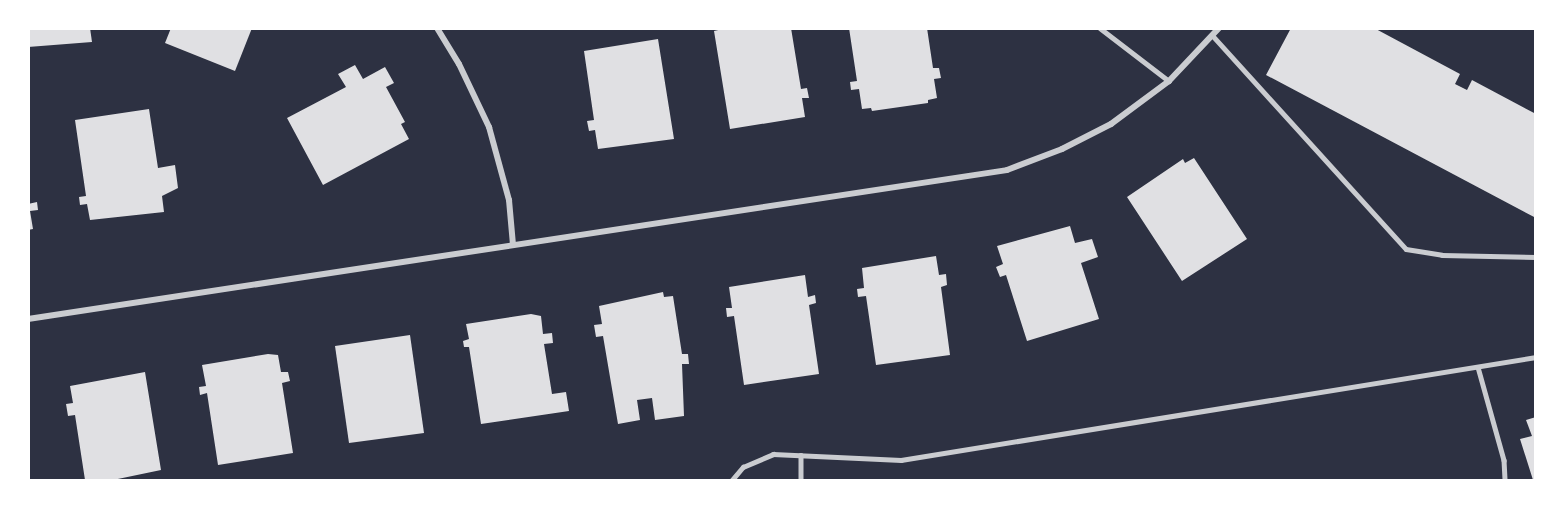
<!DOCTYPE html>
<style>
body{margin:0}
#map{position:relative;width:1564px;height:509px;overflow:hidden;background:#2d3142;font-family:Barlow,sans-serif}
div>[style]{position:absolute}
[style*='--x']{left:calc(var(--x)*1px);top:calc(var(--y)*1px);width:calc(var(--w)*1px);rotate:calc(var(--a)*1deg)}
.building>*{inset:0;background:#e0e0e3}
.service>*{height:4.5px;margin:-2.25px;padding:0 2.25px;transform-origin:2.25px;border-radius:2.25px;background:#caccd0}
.minor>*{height:6px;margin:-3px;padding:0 3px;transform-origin:3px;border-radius:3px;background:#caccd0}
span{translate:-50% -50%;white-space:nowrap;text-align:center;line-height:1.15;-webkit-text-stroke:4.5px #fff;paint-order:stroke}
.frame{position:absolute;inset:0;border:30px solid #fff;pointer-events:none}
</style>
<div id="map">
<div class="building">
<div style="clip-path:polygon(28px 28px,90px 28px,92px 42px,28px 47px)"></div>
<div style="clip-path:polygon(171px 28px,252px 28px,235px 71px,165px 43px)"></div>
<div style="clip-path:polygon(727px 28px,791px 28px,801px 89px,807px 88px,809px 98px,802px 98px,805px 117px,730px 129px,714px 31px)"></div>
<div style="clip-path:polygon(849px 28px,927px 28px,933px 68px,939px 68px,941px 78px,934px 79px,937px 98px,928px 100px,928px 103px,872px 111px,871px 108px,862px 109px,859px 89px,851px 90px,850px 82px,857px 81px)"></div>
<div style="clip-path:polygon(1291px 28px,1374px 28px,1460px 74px,1455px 84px,1467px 90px,1472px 80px,1536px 114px,1536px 218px,1266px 75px)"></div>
<div style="clip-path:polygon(658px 39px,674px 139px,598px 149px,595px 130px,589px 131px,587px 121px,594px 120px,584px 51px)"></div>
<div style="clip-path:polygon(355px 65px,363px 79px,385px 67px,394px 83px,386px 87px,405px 122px,401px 124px,409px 139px,323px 185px,287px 118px,346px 87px,338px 74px)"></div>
<div style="clip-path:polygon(149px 109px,158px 168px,175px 165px,178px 188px,162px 196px,164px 212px,90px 220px,87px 204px,80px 205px,79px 197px,86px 196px,75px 120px)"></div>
<div style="clip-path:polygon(1194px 158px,1247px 239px,1182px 281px,1127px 197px,1183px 159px,1185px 163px)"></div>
<div style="clip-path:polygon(37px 202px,38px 210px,30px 211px,33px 229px,28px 230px,28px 204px)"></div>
<div style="clip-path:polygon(1070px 226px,1075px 243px,1092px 239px,1098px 257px,1081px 263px,1099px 319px,1027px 341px,1006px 275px,1000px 277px,996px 267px,1003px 264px,997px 246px)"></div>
<div style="clip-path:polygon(936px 256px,939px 275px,946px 274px,947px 285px,941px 287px,950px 355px,876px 365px,866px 296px,858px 297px,857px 289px,864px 288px,862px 268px)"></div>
<div style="clip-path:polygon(805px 275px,808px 297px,815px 295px,816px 303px,809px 305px,819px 374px,744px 385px,734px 316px,727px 317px,726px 308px,732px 308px,729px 287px)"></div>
<div style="clip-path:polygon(663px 292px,664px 297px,673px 296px,682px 354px,688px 354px,689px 364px,682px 364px,684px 416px,655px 420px,652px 398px,637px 400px,640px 420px,618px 424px,603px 336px,596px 337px,594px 325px,602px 324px,599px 306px)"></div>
<div style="clip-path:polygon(531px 314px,541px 316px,543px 334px,552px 333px,553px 343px,544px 344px,552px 394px,566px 392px,569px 411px,481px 424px,469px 347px,464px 347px,463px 341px,469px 339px,466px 324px)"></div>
<div style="clip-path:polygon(410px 335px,424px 433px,349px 443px,335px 346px)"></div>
<div style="clip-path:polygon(268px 354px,278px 355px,281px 372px,288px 372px,290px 381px,282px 383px,293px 453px,218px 465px,207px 393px,200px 395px,199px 387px,206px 386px,202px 365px)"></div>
<div style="clip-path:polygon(145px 372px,161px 470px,113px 480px,85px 480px,75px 415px,68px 416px,66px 404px,73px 403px,70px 386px)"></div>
<div style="clip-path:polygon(1536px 417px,1536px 480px,1533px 480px,1520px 439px,1532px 436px,1526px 420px)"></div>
</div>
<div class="service">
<div style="--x:1100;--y:28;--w:87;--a:37.5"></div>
<div style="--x:1213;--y:36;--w:287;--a:47.8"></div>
<div style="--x:1406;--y:249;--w:36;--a:9"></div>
<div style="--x:1442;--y:255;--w:94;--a:1.2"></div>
<div style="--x:1478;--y:367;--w:97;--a:74.4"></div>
<div style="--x:1504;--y:460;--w:20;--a:87"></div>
<div style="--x:801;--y:455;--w:25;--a:90"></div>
<div style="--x:732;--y:480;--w:17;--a:-50"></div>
<div style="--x:743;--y:467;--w:33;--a:-23"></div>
<div style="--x:773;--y:454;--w:128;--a:2.7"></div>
<div style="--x:901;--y:460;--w:643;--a:-9.21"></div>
</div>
<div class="minor">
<div style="--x:437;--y:28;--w:42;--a:58.6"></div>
<div style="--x:459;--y:64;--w:70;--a:64.5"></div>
<div style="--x:489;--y:127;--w:76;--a:74.7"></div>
<div style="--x:509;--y:200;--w:45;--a:84.9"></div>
<div style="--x:28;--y:319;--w:990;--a:-8.65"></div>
<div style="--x:1007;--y:170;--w:59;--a:-20.9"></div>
<div style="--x:1062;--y:149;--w:55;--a:-27"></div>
<div style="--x:1111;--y:124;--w:72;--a:-36.6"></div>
<div style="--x:1169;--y:81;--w:73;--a:-46.7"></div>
</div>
<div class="frame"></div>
</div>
